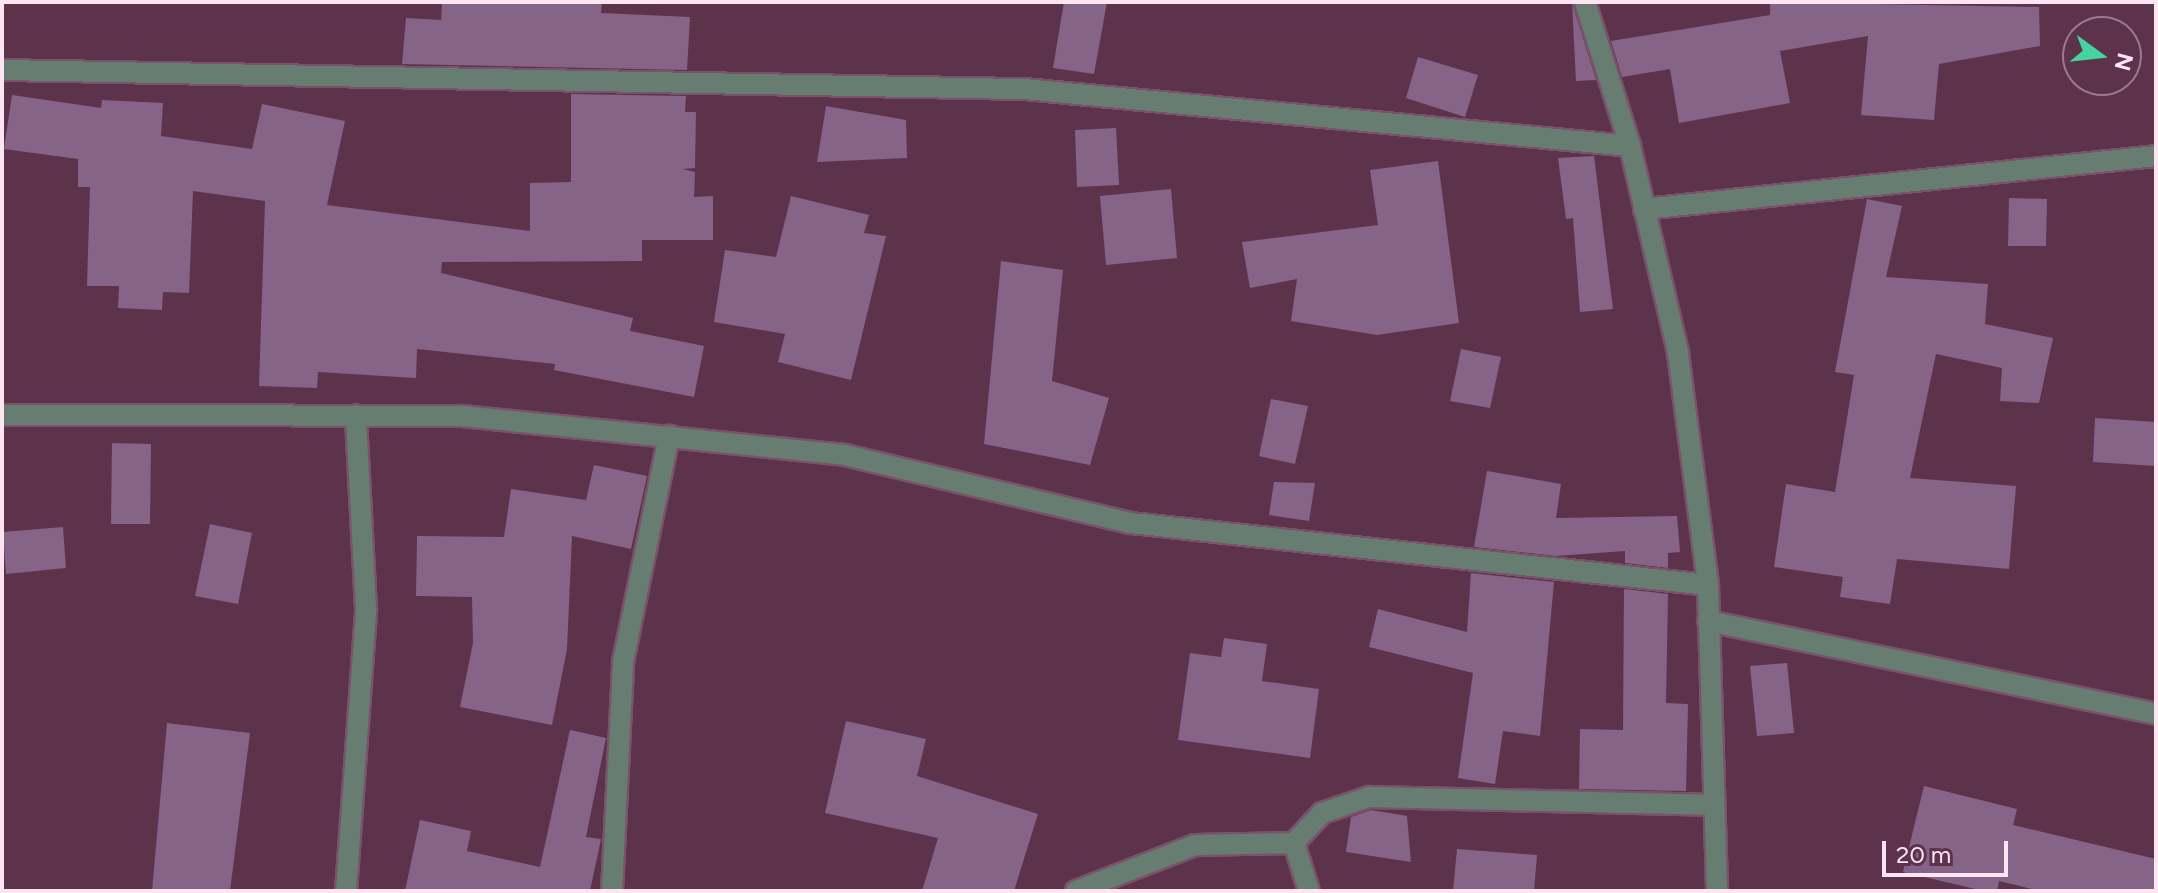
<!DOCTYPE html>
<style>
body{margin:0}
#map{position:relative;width:2158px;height:893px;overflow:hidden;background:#5c334b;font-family:Figtree,sans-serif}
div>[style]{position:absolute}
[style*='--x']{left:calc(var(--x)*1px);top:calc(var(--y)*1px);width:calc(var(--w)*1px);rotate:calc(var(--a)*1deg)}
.building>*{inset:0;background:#856488}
.roads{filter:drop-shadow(2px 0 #795369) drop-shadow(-2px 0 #795369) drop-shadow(0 2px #795369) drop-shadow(0 -2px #795369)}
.minor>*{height:20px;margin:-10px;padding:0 10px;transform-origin:10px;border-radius:10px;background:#677d72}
span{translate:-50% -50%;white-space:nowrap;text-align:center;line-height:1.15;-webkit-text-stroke:6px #5c334b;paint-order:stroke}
.frame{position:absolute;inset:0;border:4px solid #ffe4f2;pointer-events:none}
.north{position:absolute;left:2062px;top:16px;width:80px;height:80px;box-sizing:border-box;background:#5c334b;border:2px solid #9d7a8e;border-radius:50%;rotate:105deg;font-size:22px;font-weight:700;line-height:32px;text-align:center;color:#ffe4f2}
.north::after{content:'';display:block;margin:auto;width:28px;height:36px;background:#44d49f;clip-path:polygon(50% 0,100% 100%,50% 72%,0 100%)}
.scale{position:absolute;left:1882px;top:841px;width:126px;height:36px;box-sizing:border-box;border:4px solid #ffe4f2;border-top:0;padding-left:10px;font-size:24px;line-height:28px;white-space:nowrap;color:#ffe4f2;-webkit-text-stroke:6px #5c334b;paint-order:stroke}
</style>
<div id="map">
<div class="building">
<div style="clip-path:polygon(442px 2px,602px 2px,601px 13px,690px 17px,687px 70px,402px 64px,406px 18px,441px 20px)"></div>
<div style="clip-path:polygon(1064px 2px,1107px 2px,1094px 74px,1053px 68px)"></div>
<div style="clip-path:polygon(1572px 2px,1573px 6px,1596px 80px,1576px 81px)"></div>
<div style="clip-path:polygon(1770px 2px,2039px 7px,2040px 46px,1939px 64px,1934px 120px,1861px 115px,1868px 36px,1780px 51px,1790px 103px,1679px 123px,1670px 69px,1622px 77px,1611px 41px,1770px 15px)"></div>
<div style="clip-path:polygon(1418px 57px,1478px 75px,1465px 117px,1406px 98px)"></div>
<div style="clip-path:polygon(571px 94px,686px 96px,685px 112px,696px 112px,695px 168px,683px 169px,695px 172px,694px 197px,713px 196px,713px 240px,642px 240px,642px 261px,442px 262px,441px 273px,633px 318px,630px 331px,704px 346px,694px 397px,554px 370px,555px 364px,417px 349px,416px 378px,318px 372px,317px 388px,259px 386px,265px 201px,193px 191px,189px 293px,163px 292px,162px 310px,118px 308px,119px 286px,87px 286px,90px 187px,78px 187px,78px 159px,4px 149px,12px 95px,101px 108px,102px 100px,163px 103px,161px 136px,252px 149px,262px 104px,345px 121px,327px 205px,530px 231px,530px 183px,571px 182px)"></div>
<div style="clip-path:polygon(826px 106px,906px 120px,907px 158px,817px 162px)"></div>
<div style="clip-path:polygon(1116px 128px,1119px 185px,1077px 187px,1075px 130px)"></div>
<div style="clip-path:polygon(1594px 156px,1613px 309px,1580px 312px,1573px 218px,1566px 219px,1558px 158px)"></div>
<div style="clip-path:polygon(1438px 161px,1459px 323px,1377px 335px,1291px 321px,1297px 279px,1250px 288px,1242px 242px,1378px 225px,1370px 170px)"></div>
<div style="clip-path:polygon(1171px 189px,1177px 258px,1106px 265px,1100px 196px)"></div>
<div style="clip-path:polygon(791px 196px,869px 215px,864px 233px,886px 236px,851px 380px,778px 362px,785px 334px,714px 322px,725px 250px,776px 257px)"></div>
<div style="clip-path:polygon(2009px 198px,2047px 199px,2046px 246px,2008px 246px)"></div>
<div style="clip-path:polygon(1867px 199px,1902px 206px,1886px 277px,1988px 284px,1985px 324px,2053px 338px,2039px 403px,2000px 401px,2002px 368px,1936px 354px,1910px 478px,2016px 486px,2009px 569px,1897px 559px,1890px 604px,1840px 597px,1843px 577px,1774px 567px,1786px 484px,1835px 492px,1854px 375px,1835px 372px)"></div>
<div style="clip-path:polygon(1001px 261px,1063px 270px,1052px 381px,1109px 398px,1090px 465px,984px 444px)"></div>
<div style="clip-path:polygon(1461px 349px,1501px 357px,1490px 408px,1450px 401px)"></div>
<div style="clip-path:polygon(1271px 399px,1308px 406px,1295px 464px,1259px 456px)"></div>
<div style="clip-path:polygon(2095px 418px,2156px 422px,2156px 466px,2093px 462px)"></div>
<div style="clip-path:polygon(112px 443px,151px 444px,150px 524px,111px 524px)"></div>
<div style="clip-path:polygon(594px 465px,647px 476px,631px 549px,572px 536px,567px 649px,552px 725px,460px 707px,473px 643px,472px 597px,416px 596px,417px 536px,504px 537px,511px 489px,586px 500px)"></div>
<div style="clip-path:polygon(1487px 471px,1561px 484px,1556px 518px,1677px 516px,1680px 552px,1668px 553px,1668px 568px,1625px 563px,1625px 551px,1556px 556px,1474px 547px)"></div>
<div style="clip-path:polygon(1274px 482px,1315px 483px,1309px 521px,1269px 515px)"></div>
<div style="clip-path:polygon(210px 524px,252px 533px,238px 604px,195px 596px)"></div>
<div style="clip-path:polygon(63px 527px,66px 568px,6px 574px,3px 532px)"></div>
<div style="clip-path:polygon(1471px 573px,1554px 582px,1540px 736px,1503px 731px,1495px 784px,1458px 778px,1473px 673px,1369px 647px,1378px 609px,1467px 632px)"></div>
<div style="clip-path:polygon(1624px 589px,1668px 594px,1666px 703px,1688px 704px,1686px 791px,1579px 789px,1580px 729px,1623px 730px)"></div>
<div style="clip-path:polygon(1224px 638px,1267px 644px,1262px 681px,1319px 689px,1310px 758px,1178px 740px,1190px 653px,1221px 657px)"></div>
<div style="clip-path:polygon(1787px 663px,1794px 733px,1757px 736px,1750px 666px)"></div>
<div style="clip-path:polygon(846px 721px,926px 739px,917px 776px,1038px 814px,1014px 891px,922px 891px,938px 838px,825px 813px)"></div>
<div style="clip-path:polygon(167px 723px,250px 733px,230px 891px,152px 891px)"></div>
<div style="clip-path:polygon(570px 730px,606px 738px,586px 837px,601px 839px,590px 891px,405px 891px,420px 820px,471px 831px,467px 851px,540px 867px)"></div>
<div style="clip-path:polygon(1924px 786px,2017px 809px,2013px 825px,2156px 859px,2156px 891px,2040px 891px,1999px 881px,1997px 891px,1984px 891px,1903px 872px)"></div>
<div style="clip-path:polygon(1371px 810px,1407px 816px,1411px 862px,1346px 852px,1351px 817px)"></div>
<div style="clip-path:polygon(1457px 849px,1537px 855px,1534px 891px,1453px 891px)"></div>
</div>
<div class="roads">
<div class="minor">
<div style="--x:1585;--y:2;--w:151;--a:72.6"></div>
<div style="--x:1630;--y:146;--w:212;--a:76.9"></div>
<div style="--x:1678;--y:353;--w:234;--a:82.6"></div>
<div style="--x:1708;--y:585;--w:306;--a:88.3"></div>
<div style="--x:2;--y:70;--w:1022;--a:1.07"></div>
<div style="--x:1024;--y:89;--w:609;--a:5.37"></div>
<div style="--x:1644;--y:209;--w:515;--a:-5.91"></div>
<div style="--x:2;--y:415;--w:460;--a:0.1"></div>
<div style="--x:462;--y:416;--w:385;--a:5.8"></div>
<div style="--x:845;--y:455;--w:294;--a:13.4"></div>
<div style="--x:1131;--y:523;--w:580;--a:6.13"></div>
<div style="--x:1708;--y:621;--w:458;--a:11.7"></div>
<div style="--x:1294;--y:843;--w:50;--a:72.6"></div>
<div style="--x:346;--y:891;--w:283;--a:-85.9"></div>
<div style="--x:366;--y:609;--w:194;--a:-93"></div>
<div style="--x:612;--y:891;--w:229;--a:-87.2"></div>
<div style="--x:623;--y:662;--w:231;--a:-78.5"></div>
<div style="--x:1076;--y:891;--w:128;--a:-21.1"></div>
<div style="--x:1195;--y:845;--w:99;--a:-1.2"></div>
<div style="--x:1294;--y:843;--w:41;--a:-47"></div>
<div style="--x:1322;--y:813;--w:50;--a:-18.8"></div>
<div style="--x:1369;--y:797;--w:342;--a:1.3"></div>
</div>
</div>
<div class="frame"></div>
<div class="north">N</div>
<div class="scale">20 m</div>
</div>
